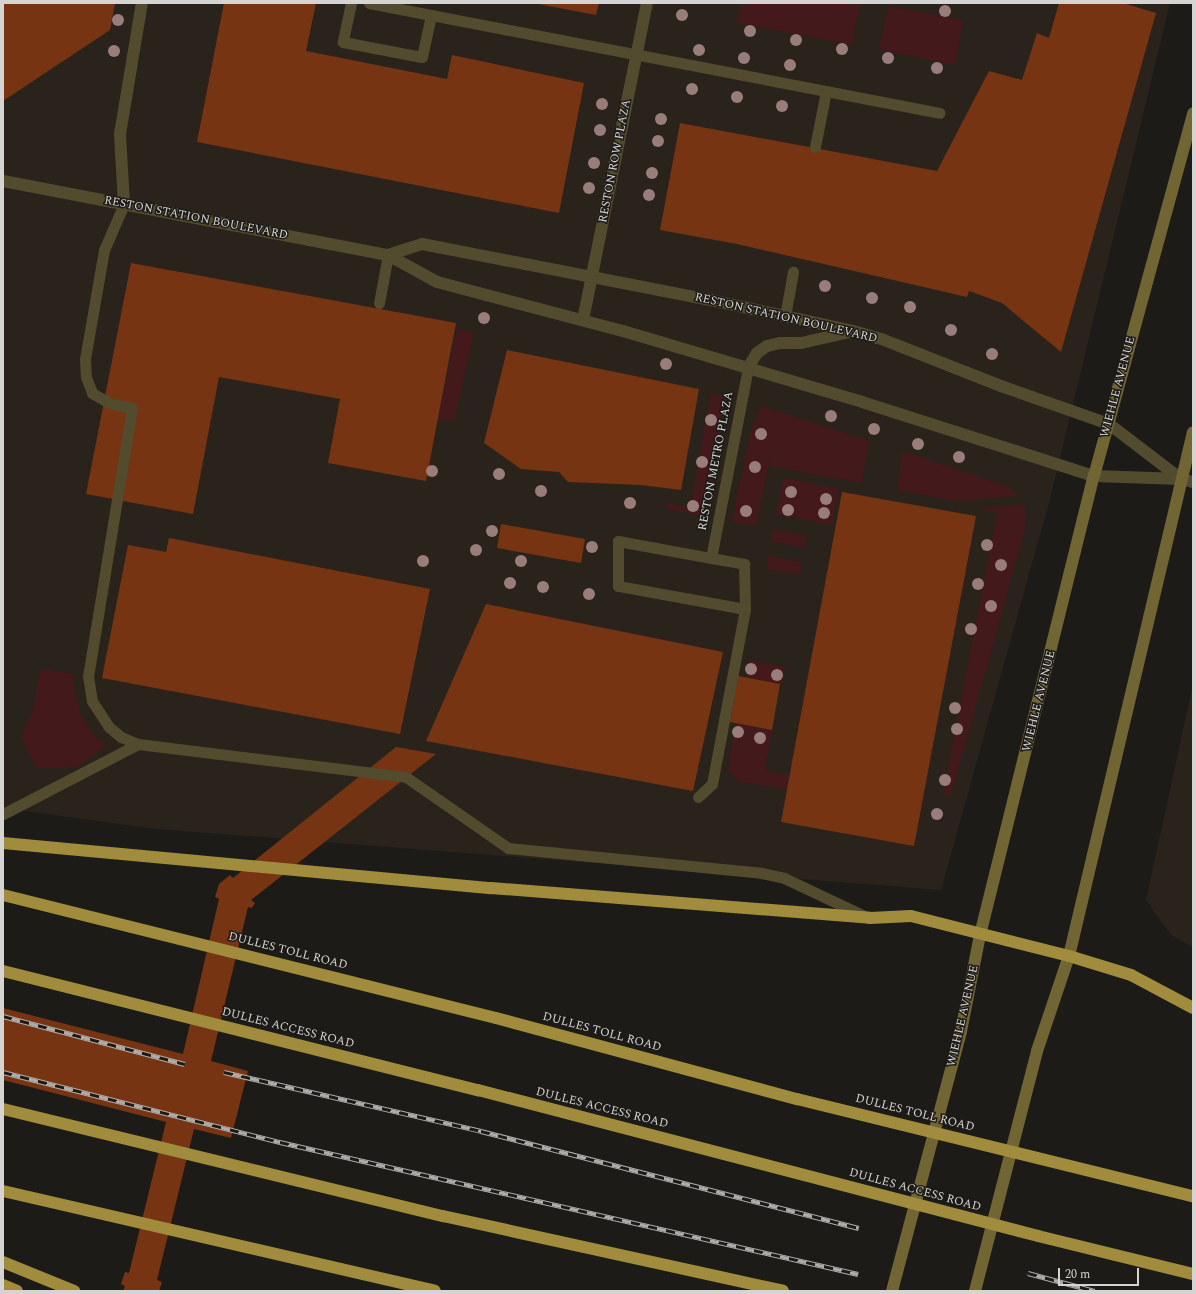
<!DOCTYPE html>
<style>
body{margin:0}
#map{position:relative;width:1196px;height:1294px;overflow:hidden;background:#1d1b18;font-family:Spectral,serif}
div>[style]{position:absolute}
[style*='--x']{left:calc(var(--x)*1px);top:calc(var(--y)*1px);width:calc(var(--w)*1px);rotate:calc(var(--a)*1deg)}
.built>*{inset:0;background:#2a231c}
.green>*{inset:0;background:#43191b}
.building>*{inset:0;background:#763412}
.service>*{height:11px;margin:-5.5px;padding:0 5.5px;transform-origin:5.5px;border-radius:5.5px;background:#524b2d}
.minor>*{height:12px;margin:-6px;padding:0 6px;transform-origin:6px;border-radius:6px;background:#524b2d}
.tertiary>*{height:12px;margin:-6px;padding:0 6px;transform-origin:6px;border-radius:6px;background:#524b2d}
.secondary>*{height:12px;margin:-6px;padding:0 6px;transform-origin:6px;border-radius:6px;background:#726534}
.motorway>*{height:12px;margin:-6px;padding:0 6px;transform-origin:6px;border-radius:6px;background:#a08c3c}
.rail>*{height:4.5px;margin-top:-2.25px;transform-origin:0;background:repeating-linear-gradient(90deg,#1d1b18 0 9px,#afadab 0 18px);box-sizing:border-box;border-block:1px solid #afadab}
.trees>*{width:12px;height:12px;margin:-6px;border-radius:50%;background:#987d7b}
span{translate:-50% -50%;white-space:nowrap;text-align:center;line-height:1.15;-webkit-text-stroke:3px #1d1b18;paint-order:stroke}
.street-label{font-size:12px;color:#d6d4d2}
.frame{position:absolute;inset:0;border:4px solid #d6d4d2;pointer-events:none}
.scale{position:absolute;left:1058px;top:1268px;width:81px;height:18px;box-sizing:border-box;border:2px solid #d6d4d2;border-top:0;padding-left:5px;font-size:12px;line-height:14px;white-space:nowrap;color:#d6d4d2;-webkit-text-stroke:3px #1d1b18;paint-order:stroke}
</style>
<div id="map">
<div class="built">
<div style="clip-path:polygon(3px 3px,1170px 3px,1050px 499px,941px 890px,156px 829px,3px 808px)"></div>
<div style="clip-path:polygon(1193px 684px,1193px 947px,1171px 935px,1146px 900px)"></div>
</div>
<div class="green">
<div style="clip-path:polygon(741px 3px,860px 3px,852px 45px,737px 23px)"></div>
<div style="clip-path:polygon(888px 6px,963px 20px,955px 65px,879px 50px)"></div>
<div style="clip-path:polygon(457px 329px,474px 332px,454px 422px,438px 419px)"></div>
<div style="clip-path:polygon(711px 393px,723px 396px,721px 427px,703px 516px,666px 509px,667px 503px,690px 507px)"></div>
<div style="clip-path:polygon(761px 406px,870px 441px,861px 483px,769px 466px,772px 447px,756px 526px,732px 522px,750px 434px)"></div>
<div style="clip-path:polygon(902px 451px,1009px 487px,1019px 496px,954px 501px,897px 490px)"></div>
<div style="clip-path:polygon(783px 478px,839px 489px,832px 525px,776px 514px)"></div>
<div style="clip-path:polygon(1023px 505px,1026px 510px,1025px 529px,951px 795px,943px 794px,997px 513px,979px 508px)"></div>
<div style="clip-path:polygon(772px 529px,807px 536px,805px 548px,770px 541px)"></div>
<div style="clip-path:polygon(768px 556px,802px 562px,800px 575px,766px 569px)"></div>
<div style="clip-path:polygon(749px 660px,785px 667px,782px 684px,745px 678px)"></div>
<div style="clip-path:polygon(40px 669px,73px 674px,74px 691px,81px 715px,92px 733px,106px 746px,76px 767px,37px 768px,21px 738px,32px 712px)"></div>
<div style="clip-path:polygon(735px 723px,772px 730px,765px 771px,797px 777px,798px 791px,739px 782px,728px 770px)"></div>
</div>
<div class="building">
<div style="clip-path:polygon(3px 3px,115px 3px,110px 30px,3px 101px)"></div>
<div style="clip-path:polygon(224px 3px,316px 3px,306px 51px,447px 79px,452px 55px,584px 83px,559px 213px,197px 142px)"></div>
<div style="clip-path:polygon(533px 3px,599px 3px,596px 15px)"></div>
<div style="clip-path:polygon(1059px 3px,1123px 3px,1156px 13px,1061px 352px,1002px 303px,969px 291px,967px 297px,737px 244px,660px 230px,680px 123px,937px 171px,989px 71px,1022px 80px,1037px 33px,1049px 38px)"></div>
<div style="clip-path:polygon(131px 263px,456px 323px,426px 481px,328px 463px,340px 399px,219px 377px,193px 514px,86px 494px)"></div>
<div style="clip-path:polygon(507px 350px,699px 389px,681px 490px,641px 485px,568px 482px,559px 472px,521px 469px,484px 443px)"></div>
<div style="clip-path:polygon(842px 492px,976px 516px,914px 846px,781px 822px)"></div>
<div style="clip-path:polygon(501px 524px,585px 539px,581px 563px,497px 548px)"></div>
<div style="clip-path:polygon(169px 538px,430px 589px,400px 734px,102px 678px,128px 545px,166px 552px)"></div>
<div style="clip-path:polygon(486px 604px,723px 652px,693px 791px,426px 741px)"></div>
<div style="clip-path:polygon(738px 676px,780px 684px,772px 730px,730px 722px)"></div>
<div style="clip-path:polygon(396px 747px,436px 754px,251px 900px,255px 903px,252px 908px,248px 907px,211px 1061px,248px 1071px,231px 1138px,194px 1129px,157px 1280px,162px 1282px,159px 1291px,123px 1291px,125px 1286px,121px 1284px,125px 1272px,129px 1273px,166px 1122px,3px 1080px,3px 1008px,183px 1054px,219px 899px,215px 897px,219px 884px,230px 875px,233px 878px)"></div>
</div>
<div class="service">
<div style="--x:351;--y:3;--w:40;--a:102"></div>
<div style="--x:343;--y:42;--w:80;--a:10.8"></div>
<div style="--x:422;--y:57;--w:43;--a:-77.9"></div>
<div style="--x:369;--y:3;--w:581;--a:10.9"></div>
<div style="--x:815;--y:147;--w:57;--a:-78.9"></div>
<div style="--x:124;--y:204;--w:50;--a:113.5"></div>
<div style="--x:104;--y:250;--w:111;--a:99.9"></div>
<div style="--x:85;--y:359;--w:18;--a:87"></div>
<div style="--x:86;--y:377;--w:17;--a:69"></div>
<div style="--x:92;--y:393;--w:20;--a:30"></div>
<div style="--x:109;--y:403;--w:24;--a:12"></div>
<div style="--x:132;--y:408;--w:272;--a:99.3"></div>
<div style="--x:88;--y:676;--w:25;--a:81"></div>
<div style="--x:92;--y:701;--w:31;--a:57"></div>
<div style="--x:109;--y:727;--w:16;--a:40"></div>
<div style="--x:121;--y:737;--w:18;--a:22"></div>
<div style="--x:138;--y:744;--w:270;--a:7"></div>
<div style="--x:406;--y:777;--w:124;--a:34.8"></div>
<div style="--x:508;--y:848;--w:254;--a:5.6"></div>
<div style="--x:761;--y:873;--w:24;--a:12"></div>
<div style="--x:784;--y:878;--w:92;--a:25.2"></div>
<div style="--x:379;--y:303;--w:49;--a:-79.4"></div>
<div style="--x:785;--y:316;--w:45;--a:-79.7"></div>
<div style="--x:711;--y:558;--w:34;--a:10"></div>
<div style="--x:744;--y:564;--w:45;--a:88.7"></div>
<div style="--x:745;--y:609;--w:129;--a:-169.7"></div>
<div style="--x:618;--y:586;--w:45;--a:-90"></div>
<div style="--x:618;--y:541;--w:95;--a:10.4"></div>
<div style="--x:711;--y:558;--w:194;--a:-79"></div>
<div style="--x:698;--y:797;--w:19;--a:-43"></div>
<div style="--x:712;--y:784;--w:178;--a:-79.3"></div>
<div style="--x:3;--y:814;--w:152;--a:-27.4"></div>
</div>
<div class="minor">
<div style="--x:124;--y:204;--w:70;--a:-93.3"></div>
<div style="--x:120;--y:134;--w:133;--a:-80.5"></div>
<div style="--x:583;--y:320;--w:323;--a:-78.6"></div>
<div style="--x:1181;--y:479;--w:12;--a:14"></div>
</div>
<div class="tertiary">
<div style="--x:3;--y:181;--w:392;--a:10.9"></div>
<div style="--x:388;--y:255;--w:56;--a:28.9"></div>
<div style="--x:437;--y:282;--w:192;--a:14.8"></div>
<div style="--x:623;--y:331;--w:249;--a:16.5"></div>
<div style="--x:862;--y:402;--w:244;--a:17.7"></div>
<div style="--x:1094;--y:476;--w:87;--a:2"></div>
<div style="--x:388;--y:255;--w:36;--a:-18"></div>
<div style="--x:422;--y:244;--w:294;--a:11"></div>
<div style="--x:711;--y:300;--w:145;--a:12.3"></div>
<div style="--x:853;--y:331;--w:32;--a:16"></div>
<div style="--x:884;--y:340;--w:126;--a:21.5"></div>
<div style="--x:1001;--y:386;--w:114;--a:19.4"></div>
<div style="--x:1109;--y:424;--w:91;--a:37.4"></div>
<div style="--x:748;--y:368;--w:17;--a:-59"></div>
<div style="--x:757;--y:353;--w:12;--a:-35"></div>
<div style="--x:767;--y:346;--w:13;--a:-13"></div>
<div style="--x:780;--y:343;--w:21;--a:0"></div>
<div style="--x:801;--y:343;--w:50;--a:-12.7"></div>
</div>
<div class="secondary">
<div style="--x:892;--y:1291;--w:269;--a:-75.1"></div>
<div style="--x:961;--y:1031;--w:98;--a:-78.8"></div>
<div style="--x:980;--y:935;--w:473;--a:-76.1"></div>
<div style="--x:1094;--y:476;--w:376;--a:-74.7"></div>
<div style="--x:975;--y:1291;--w:248;--a:-75.5"></div>
<div style="--x:1037;--y:1051;--w:100;--a:-71.4"></div>
<div style="--x:1069;--y:956;--w:538;--a:-76.69"></div>
</div>
<div class="motorway">
<div style="--x:3;--y:843;--w:490;--a:5.3"></div>
<div style="--x:491;--y:888;--w:380;--a:4.5"></div>
<div style="--x:870;--y:918;--w:41;--a:-2.8"></div>
<div style="--x:911;--y:916;--w:163;--a:14.2"></div>
<div style="--x:1069;--y:956;--w:65;--a:17"></div>
<div style="--x:1131;--y:975;--w:70;--a:28"></div>
<div style="--x:3;--y:895;--w:508;--a:14.01"></div>
<div style="--x:496;--y:1018;--w:312;--a:15.1"></div>
<div style="--x:797;--y:1099;--w:408;--a:13.8"></div>
<div style="--x:3;--y:971;--w:490;--a:14.1"></div>
<div style="--x:478;--y:1090;--w:579;--a:14.61"></div>
<div style="--x:1038;--y:1236;--w:160;--a:13.8"></div>
<div style="--x:3;--y:1109;--w:453;--a:13.7"></div>
<div style="--x:443;--y:1216;--w:348;--a:12.4"></div>
<div style="--x:3;--y:1191;--w:443;--a:13"></div>
<div style="--x:3;--y:1262;--w:77;--a:22.2"></div>
<div style="--x:3;--y:1285;--w:15;--a:23"></div>
</div>
<div class="rail">
<div style="--x:3;--y:1016;--w:188;--a:14.8"></div>
<div style="--x:3;--y:1072;--w:286;--a:14.2"></div>
<div style="--x:280;--y:1142;--w:593;--a:12.86"></div>
<div style="--x:224;--y:1072;--w:264;--a:12.9"></div>
<div style="--x:481;--y:1131;--w:390;--a:14.4"></div>
<div style="--x:1028;--y:1273;--w:69;--a:15"></div>
</div>
<div class="trees">
<div style="left:945px;top:11px"></div>
<div style="left:682px;top:15px"></div>
<div style="left:118px;top:20px"></div>
<div style="left:750px;top:31px"></div>
<div style="left:796px;top:40px"></div>
<div style="left:842px;top:49px"></div>
<div style="left:699px;top:50px"></div>
<div style="left:114px;top:51px"></div>
<div style="left:744px;top:58px"></div>
<div style="left:888px;top:58px"></div>
<div style="left:790px;top:65px"></div>
<div style="left:937px;top:68px"></div>
<div style="left:692px;top:89px"></div>
<div style="left:737px;top:97px"></div>
<div style="left:602px;top:104px"></div>
<div style="left:782px;top:106px"></div>
<div style="left:661px;top:119px"></div>
<div style="left:600px;top:130px"></div>
<div style="left:658px;top:141px"></div>
<div style="left:594px;top:163px"></div>
<div style="left:652px;top:173px"></div>
<div style="left:589px;top:188px"></div>
<div style="left:649px;top:195px"></div>
<div style="left:825px;top:286px"></div>
<div style="left:872px;top:298px"></div>
<div style="left:910px;top:307px"></div>
<div style="left:484px;top:318px"></div>
<div style="left:951px;top:330px"></div>
<div style="left:992px;top:354px"></div>
<div style="left:666px;top:364px"></div>
<div style="left:831px;top:416px"></div>
<div style="left:711px;top:420px"></div>
<div style="left:874px;top:429px"></div>
<div style="left:761px;top:434px"></div>
<div style="left:918px;top:444px"></div>
<div style="left:959px;top:457px"></div>
<div style="left:702px;top:462px"></div>
<div style="left:755px;top:467px"></div>
<div style="left:432px;top:471px"></div>
<div style="left:499px;top:474px"></div>
<div style="left:541px;top:491px"></div>
<div style="left:791px;top:492px"></div>
<div style="left:826px;top:499px"></div>
<div style="left:630px;top:503px"></div>
<div style="left:693px;top:506px"></div>
<div style="left:788px;top:510px"></div>
<div style="left:746px;top:511px"></div>
<div style="left:824px;top:513px"></div>
<div style="left:492px;top:531px"></div>
<div style="left:987px;top:545px"></div>
<div style="left:592px;top:547px"></div>
<div style="left:476px;top:550px"></div>
<div style="left:423px;top:561px"></div>
<div style="left:521px;top:561px"></div>
<div style="left:1001px;top:565px"></div>
<div style="left:510px;top:583px"></div>
<div style="left:978px;top:584px"></div>
<div style="left:543px;top:587px"></div>
<div style="left:589px;top:594px"></div>
<div style="left:991px;top:606px"></div>
<div style="left:971px;top:629px"></div>
<div style="left:751px;top:669px"></div>
<div style="left:777px;top:675px"></div>
<div style="left:955px;top:708px"></div>
<div style="left:957px;top:729px"></div>
<div style="left:738px;top:732px"></div>
<div style="left:760px;top:738px"></div>
<div style="left:945px;top:780px"></div>
<div style="left:937px;top:814px"></div>
</div>
<div class="street-label">
<span style="left:615px;top:161px;rotate:-79deg">RESTON ROW PLAZA</span>
<span style="left:196px;top:218px;rotate:11deg">RESTON STATION BOULEVARD</span>
<span style="left:786px;top:318px;rotate:13deg">RESTON STATION BOULEVARD</span>
<span style="left:1118px;top:387px;rotate:-75deg">WIEHLE AVENUE</span>
<span style="left:716px;top:461px;rotate:-79deg">RESTON METRO PLAZA</span>
<span style="left:1039px;top:701px;rotate:-76deg">WIEHLE AVENUE</span>
<span style="left:288px;top:951px;rotate:14deg">DULLES TOLL ROAD</span>
<span style="left:963px;top:1016px;rotate:-77deg">WIEHLE AVENUE</span>
<span style="left:288px;top:1028px;rotate:14deg">DULLES ACCESS ROAD</span>
<span style="left:602px;top:1032px;rotate:15deg">DULLES TOLL ROAD</span>
<span style="left:602px;top:1108px;rotate:14deg">DULLES ACCESS ROAD</span>
<span style="left:915px;top:1113px;rotate:14deg">DULLES TOLL ROAD</span>
<span style="left:915px;top:1190px;rotate:15deg">DULLES ACCESS ROAD</span>
</div>
<div class="frame"></div>
<div class="scale">20 m</div>
</div>
